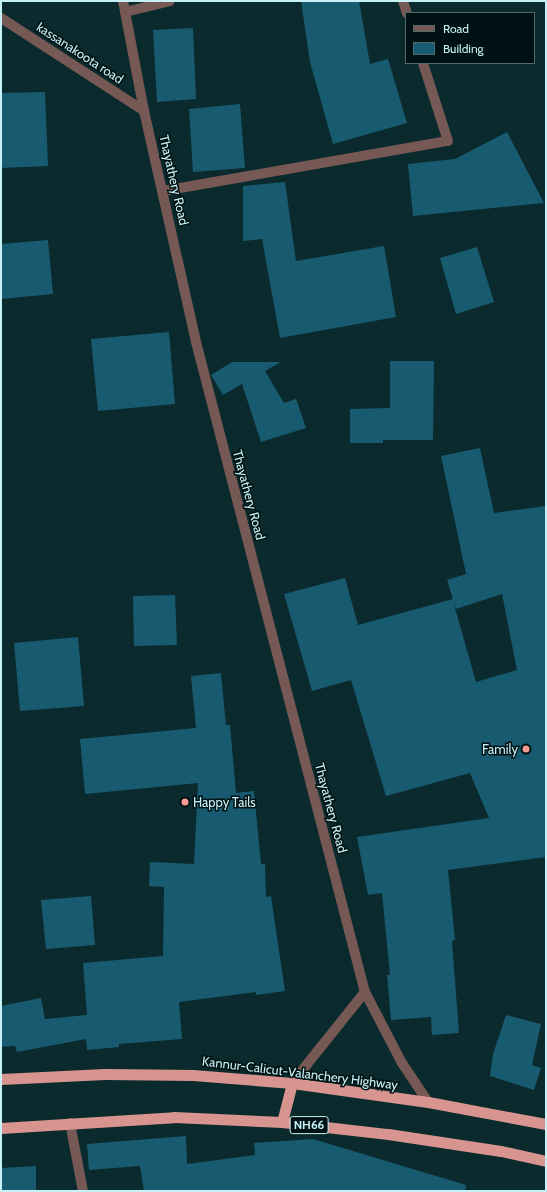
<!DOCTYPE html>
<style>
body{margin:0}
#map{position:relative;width:547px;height:1192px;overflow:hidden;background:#0b2a2d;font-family:Cabin,sans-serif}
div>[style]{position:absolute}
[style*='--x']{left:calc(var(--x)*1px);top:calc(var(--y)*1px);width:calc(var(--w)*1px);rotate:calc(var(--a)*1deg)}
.building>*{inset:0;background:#185a70}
.minor>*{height:10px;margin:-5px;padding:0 5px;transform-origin:5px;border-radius:5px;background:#765855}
.tertiary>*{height:10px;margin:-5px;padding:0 5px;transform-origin:5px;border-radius:5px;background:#765855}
.trunk>*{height:11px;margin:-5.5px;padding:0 5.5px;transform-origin:5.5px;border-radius:5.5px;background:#d8948e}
.dots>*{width:11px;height:11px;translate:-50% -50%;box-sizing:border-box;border:2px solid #001113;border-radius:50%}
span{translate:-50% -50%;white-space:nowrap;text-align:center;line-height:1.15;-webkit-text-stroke:3px #001113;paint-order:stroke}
.shield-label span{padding:1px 3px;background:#001113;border:1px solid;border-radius:3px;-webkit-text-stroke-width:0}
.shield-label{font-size:12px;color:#c6f2f7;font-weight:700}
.street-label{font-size:13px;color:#c6f2f7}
.poi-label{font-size:13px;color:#c6f2f7}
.right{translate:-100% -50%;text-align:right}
.left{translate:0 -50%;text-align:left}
.frame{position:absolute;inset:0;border:2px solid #c6f2f7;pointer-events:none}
.legend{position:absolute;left:405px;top:12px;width:130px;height:52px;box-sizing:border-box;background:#001113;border:1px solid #4f6b6e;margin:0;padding:5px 7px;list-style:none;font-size:12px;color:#c6f2f7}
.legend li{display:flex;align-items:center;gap:8px;height:20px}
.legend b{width:20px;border:1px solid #4f6b6e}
</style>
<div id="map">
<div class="building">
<div style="clip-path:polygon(301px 1px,359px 1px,370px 64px,388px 59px,407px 123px,333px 144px,310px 62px)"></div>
<div style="clip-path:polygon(193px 28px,196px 99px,157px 102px,153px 30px)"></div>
<div style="clip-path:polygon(45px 92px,48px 166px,1px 168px,1px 93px)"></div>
<div style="clip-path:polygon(240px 104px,245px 168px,193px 172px,189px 109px)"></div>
<div style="clip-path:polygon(507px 132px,544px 203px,413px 216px,408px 164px,455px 159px)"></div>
<div style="clip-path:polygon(285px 182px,296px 261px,384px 246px,396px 317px,280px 338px,262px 239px,243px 241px,243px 186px)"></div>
<div style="clip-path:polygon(48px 240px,53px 294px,1px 299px,1px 244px)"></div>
<div style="clip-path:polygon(477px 247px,494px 302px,456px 314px,440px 258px)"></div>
<div style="clip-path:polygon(169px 332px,175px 404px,98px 411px,91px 339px)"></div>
<div style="clip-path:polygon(390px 361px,434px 361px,433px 440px,383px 440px,383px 443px,350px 443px,350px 409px,390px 408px)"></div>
<div style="clip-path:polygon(232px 362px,281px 362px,265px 371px,284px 403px,296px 399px,306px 428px,261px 442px,242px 384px,223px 395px,211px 375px)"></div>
<div style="clip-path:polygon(evenodd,480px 448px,494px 513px,546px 506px,546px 857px,448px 870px,455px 940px,452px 941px,459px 1033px,432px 1035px,431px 1017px,391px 1020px,387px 975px,390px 975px,382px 893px,368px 895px,357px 837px,489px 818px,470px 773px,386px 796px,351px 680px,312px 691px,284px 594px,345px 578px,358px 625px,453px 599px,447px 580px,466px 574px,441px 456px,480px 448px,502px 594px,517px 670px,476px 682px,453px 601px,456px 609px,502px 594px)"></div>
<div style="clip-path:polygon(175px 595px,177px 645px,134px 646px,133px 596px)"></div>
<div style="clip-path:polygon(78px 637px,84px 706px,20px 711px,14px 643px)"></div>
<div style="clip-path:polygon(221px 673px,226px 725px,230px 725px,236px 793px,254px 791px,261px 864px,265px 864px,266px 897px,271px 896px,285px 991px,256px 995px,256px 992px,179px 1002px,182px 1039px,119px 1044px,119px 1047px,87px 1050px,86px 1039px,17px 1052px,15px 1046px,1px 1047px,1px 1006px,41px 998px,45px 1019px,87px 1015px,83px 963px,163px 956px,164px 887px,149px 886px,150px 862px,194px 864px,198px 783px,85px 794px,80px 739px,196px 728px,191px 676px)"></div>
<div style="clip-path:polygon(91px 896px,95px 945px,46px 949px,41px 900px)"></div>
<div style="clip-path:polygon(506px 1015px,541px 1024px,532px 1065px,541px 1068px,534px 1090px,490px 1076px,493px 1054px)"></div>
<div style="clip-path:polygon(186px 1136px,187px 1164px,255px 1155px,254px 1143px,313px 1139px,466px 1185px,465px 1191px,144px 1191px,140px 1166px,89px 1170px,87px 1144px)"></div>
<div style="clip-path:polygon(36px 1166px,36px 1191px,1px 1191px,1px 1168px)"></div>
</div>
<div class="minor">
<div style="--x:403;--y:1;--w:13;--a:72"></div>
<div style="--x:125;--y:12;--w:46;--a:-13.7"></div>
<div style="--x:1;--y:18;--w:171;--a:33"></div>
<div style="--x:163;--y:191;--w:289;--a:-10"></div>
<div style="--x:448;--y:141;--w:82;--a:-107.8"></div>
<div style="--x:70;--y:1123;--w:69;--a:79.2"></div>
</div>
<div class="tertiary">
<div style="--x:123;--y:1;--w:112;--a:79.2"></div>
<div style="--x:144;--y:111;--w:237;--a:77.3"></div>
<div style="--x:196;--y:342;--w:672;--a:75.43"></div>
<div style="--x:365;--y:992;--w:80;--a:62.5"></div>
<div style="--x:402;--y:1063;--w:47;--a:56.3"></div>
<div style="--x:292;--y:1083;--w:117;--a:-51.3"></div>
</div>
<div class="trunk">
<div style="--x:1;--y:1079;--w:104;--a:-2.8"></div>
<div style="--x:105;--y:1074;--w:88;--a:0.7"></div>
<div style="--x:193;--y:1075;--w:99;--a:4.6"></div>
<div style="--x:292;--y:1083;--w:137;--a:8"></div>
<div style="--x:428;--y:1102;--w:120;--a:10.6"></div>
<div style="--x:282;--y:1122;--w:40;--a:-75.6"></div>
<div style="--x:1;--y:1128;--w:173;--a:-3.6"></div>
<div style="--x:174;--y:1117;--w:108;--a:2.7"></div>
<div style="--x:282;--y:1122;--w:107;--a:6.5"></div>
<div style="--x:388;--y:1134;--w:114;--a:8.6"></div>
<div style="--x:501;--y:1151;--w:46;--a:12.5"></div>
</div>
<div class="dots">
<div style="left:526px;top:749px;background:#f59c94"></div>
<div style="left:185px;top:802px;background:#f59c94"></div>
</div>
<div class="shield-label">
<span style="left:309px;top:1125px">NH66</span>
</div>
<div class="street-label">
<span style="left:80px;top:53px;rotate:33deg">kassanakoota road</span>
<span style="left:174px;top:180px;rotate:77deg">Thayathery Road</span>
<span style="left:249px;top:495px;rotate:75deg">Thayathery Road</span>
<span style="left:331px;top:808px;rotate:75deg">Thayathery Road</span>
<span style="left:300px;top:1073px;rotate:7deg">Kannur-Calicut-Valanchery Highway</span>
</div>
<div class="poi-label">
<span class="right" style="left:518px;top:749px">Family</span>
<span class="left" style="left:193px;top:802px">Happy Tails</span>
</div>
<div class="frame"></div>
<ul class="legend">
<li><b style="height:5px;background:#765855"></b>Road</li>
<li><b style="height:11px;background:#185a70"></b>Building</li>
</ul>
</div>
